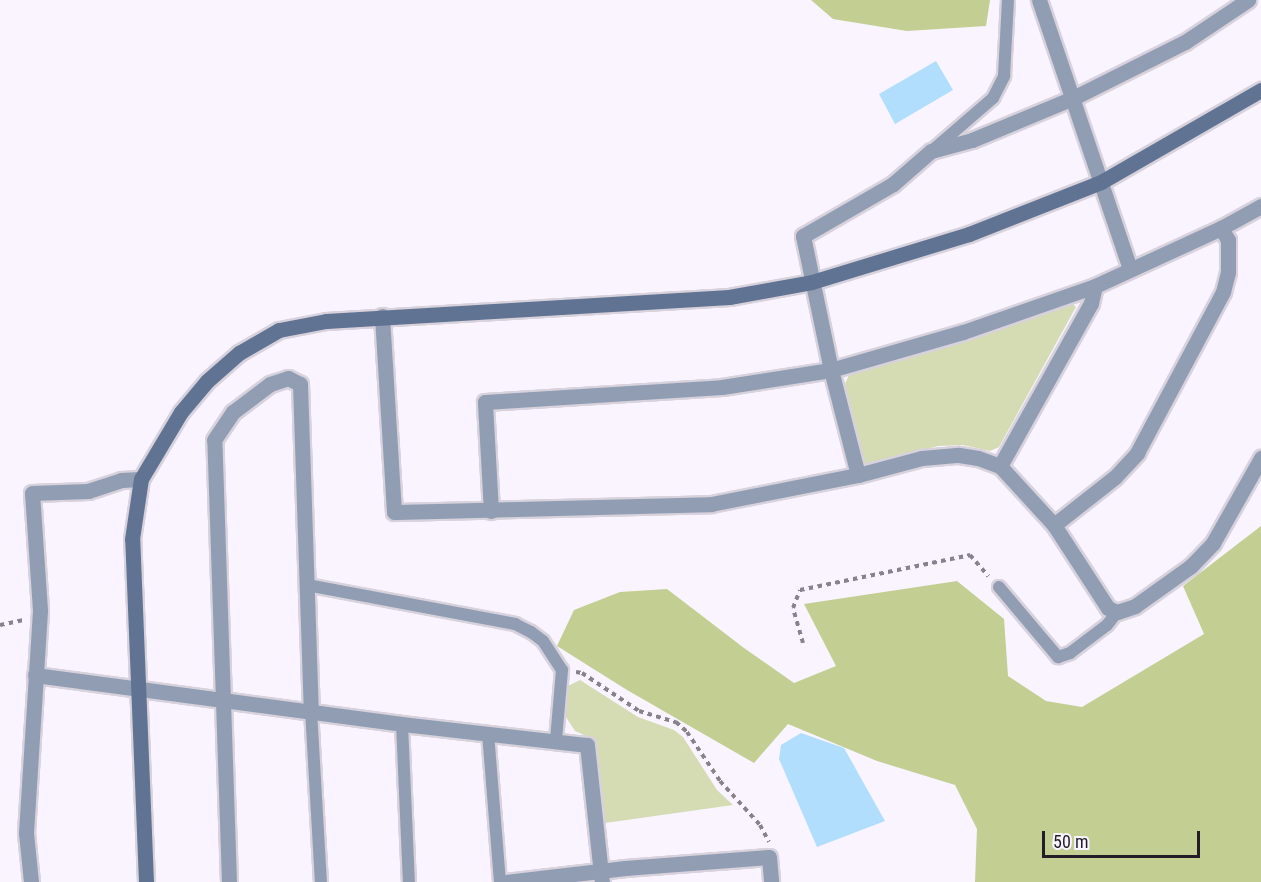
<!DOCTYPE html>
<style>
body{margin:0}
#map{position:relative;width:1261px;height:882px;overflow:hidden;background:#f9f4ff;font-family:"Roboto Condensed",sans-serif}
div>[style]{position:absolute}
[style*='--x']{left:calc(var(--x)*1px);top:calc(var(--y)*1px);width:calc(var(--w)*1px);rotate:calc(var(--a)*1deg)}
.green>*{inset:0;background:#d5dcb4}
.forest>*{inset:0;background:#c3ce93}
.water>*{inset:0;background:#b1defc}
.path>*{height:4px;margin-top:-2px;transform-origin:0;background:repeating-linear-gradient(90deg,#87828c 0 4.5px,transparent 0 9px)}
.roads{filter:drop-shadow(2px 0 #d7d2dc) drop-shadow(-2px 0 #d7d2dc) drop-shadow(0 2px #d7d2dc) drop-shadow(0 -2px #d7d2dc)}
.lane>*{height:12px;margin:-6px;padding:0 6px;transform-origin:6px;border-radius:6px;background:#919db3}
.street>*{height:15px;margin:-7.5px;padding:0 7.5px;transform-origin:7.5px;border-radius:7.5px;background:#919db3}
.secondary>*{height:15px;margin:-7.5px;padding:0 7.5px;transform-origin:7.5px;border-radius:7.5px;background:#617392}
span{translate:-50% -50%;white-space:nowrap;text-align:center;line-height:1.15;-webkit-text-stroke:4.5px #f9f4ff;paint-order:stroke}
.scale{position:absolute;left:1042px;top:831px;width:158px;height:27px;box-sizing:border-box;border:3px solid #221d26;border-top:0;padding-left:8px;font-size:18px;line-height:21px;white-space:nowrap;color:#221d26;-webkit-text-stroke:4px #f9f4ff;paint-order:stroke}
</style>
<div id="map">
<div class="green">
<div style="clip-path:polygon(1071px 302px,1076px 307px,999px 447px,990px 451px,963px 445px,938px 446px,868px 466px,859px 457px,845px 384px,849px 375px,945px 346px)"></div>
<div style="clip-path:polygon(580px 680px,638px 717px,674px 730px,683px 737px,717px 790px,733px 805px,605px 823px,593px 739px,575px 731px,562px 711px,566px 687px)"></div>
</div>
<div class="forest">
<div style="clip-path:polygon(811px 0,990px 0,986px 26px,907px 31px,833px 19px)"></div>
<div style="clip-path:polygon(1261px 526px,1261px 882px,975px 882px,977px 829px,955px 785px,877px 761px,788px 724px,754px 763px,627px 690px,557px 646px,574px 610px,620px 592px,667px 589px,744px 648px,794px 683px,836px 666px,804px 604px,957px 581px,1004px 619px,1008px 676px,1046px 701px,1082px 707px,1204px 634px,1183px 586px)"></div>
</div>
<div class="water">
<div style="clip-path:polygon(936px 61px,953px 90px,895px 124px,879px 94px)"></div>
<div style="clip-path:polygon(801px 733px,844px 748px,885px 821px,817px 847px,779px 759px,781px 745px)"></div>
</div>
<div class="path">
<div style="--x:0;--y:625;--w:24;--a:-12"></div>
<div style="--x:803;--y:643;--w:36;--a:-106"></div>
<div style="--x:793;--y:608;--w:19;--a:-69"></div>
<div style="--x:800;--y:590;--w:174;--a:-11.6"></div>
<div style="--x:970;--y:555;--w:28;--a:49"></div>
<div style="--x:576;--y:672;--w:6;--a:9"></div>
<div style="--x:582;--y:673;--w:69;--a:33.7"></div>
<div style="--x:639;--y:711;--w:39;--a:17"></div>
<div style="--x:676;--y:722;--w:15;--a:42"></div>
<div style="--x:687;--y:732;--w:59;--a:56"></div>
<div style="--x:720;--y:781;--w:59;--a:47.7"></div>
<div style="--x:760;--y:825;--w:19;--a:62"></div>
</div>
<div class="roads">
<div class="lane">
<div style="--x:934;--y:149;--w:78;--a:-40.8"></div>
<div style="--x:993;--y:98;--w:25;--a:-63"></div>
<div style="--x:1004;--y:76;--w:76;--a:-87"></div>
<div style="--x:307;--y:585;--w:212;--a:10.6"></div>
<div style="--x:515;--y:624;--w:18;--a:27"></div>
<div style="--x:531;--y:632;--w:15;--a:37"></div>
<div style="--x:543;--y:641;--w:35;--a:57"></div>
<div style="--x:562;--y:670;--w:70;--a:94.9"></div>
<div style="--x:999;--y:587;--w:92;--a:49.9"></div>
<div style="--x:1058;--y:657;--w:13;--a:-18"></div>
<div style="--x:1070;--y:653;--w:46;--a:-37.1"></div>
<div style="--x:1107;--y:625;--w:16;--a:-52"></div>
<div style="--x:311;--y:710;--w:172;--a:86.7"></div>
<div style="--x:402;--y:724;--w:158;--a:87.5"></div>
<div style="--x:488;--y:733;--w:149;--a:85.4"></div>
</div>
<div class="street">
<div style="--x:1039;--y:0;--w:284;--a:71.3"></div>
<div style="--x:382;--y:316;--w:196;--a:86.5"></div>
<div style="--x:394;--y:512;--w:317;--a:-1.4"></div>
<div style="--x:711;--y:504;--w:150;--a:-11.2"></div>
<div style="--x:858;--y:475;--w:66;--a:-14.9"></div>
<div style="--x:922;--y:458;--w:37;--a:-5"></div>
<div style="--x:959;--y:455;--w:19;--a:9"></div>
<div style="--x:978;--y:458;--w:23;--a:20"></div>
<div style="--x:1000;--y:466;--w:80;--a:47.5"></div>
<div style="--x:1054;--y:525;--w:99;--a:57"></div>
<div style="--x:1108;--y:608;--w:10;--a:24"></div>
<div style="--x:1117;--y:612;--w:19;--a:-18"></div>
<div style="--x:1135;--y:606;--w:69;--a:-35.5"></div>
<div style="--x:1191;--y:566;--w:32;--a:-46"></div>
<div style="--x:1213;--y:543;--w:98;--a:-60.5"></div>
<div style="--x:1000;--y:466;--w:187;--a:-60.8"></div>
<div style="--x:1091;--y:303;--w:17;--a:-77"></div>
<div style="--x:858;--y:475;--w:108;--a:-104.4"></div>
<div style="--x:831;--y:370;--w:137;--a:-101.8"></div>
<div style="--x:803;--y:236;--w:104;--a:-30"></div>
<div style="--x:893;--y:184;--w:50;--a:-41"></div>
<div style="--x:931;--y:151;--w:42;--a:-15"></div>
<div style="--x:972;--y:140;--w:109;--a:-22.6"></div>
<div style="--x:1073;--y:98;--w:125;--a:-26.6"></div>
<div style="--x:1185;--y:42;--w:76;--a:-33.7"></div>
<div style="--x:491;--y:511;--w:109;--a:-93.2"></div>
<div style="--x:485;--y:402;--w:237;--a:-3.6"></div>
<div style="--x:722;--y:387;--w:110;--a:-8.9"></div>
<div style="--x:831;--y:370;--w:137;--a:-16.1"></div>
<div style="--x:963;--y:332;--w:140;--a:-19.2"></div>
<div style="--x:1095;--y:286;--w:139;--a:-24.7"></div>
<div style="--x:1221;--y:228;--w:46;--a:-28.8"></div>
<div style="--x:1054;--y:525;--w:78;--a:-38.2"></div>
<div style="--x:1115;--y:477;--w:33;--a:-47"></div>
<div style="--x:1137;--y:453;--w:183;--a:-61.9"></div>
<div style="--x:1223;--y:292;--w:21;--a:-76"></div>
<div style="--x:1228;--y:272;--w:32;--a:-90"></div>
<div style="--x:1228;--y:240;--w:14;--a:-120"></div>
<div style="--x:35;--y:675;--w:370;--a:7.6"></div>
<div style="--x:402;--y:724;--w:186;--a:6.5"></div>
<div style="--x:587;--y:745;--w:138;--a:83.8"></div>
<div style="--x:31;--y:882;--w:49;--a:-95.8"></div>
<div style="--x:26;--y:833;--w:223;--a:-86.4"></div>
<div style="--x:40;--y:610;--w:117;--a:-93.9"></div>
<div style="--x:32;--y:493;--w:56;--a:-2"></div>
<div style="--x:88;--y:491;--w:35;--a:-18"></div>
<div style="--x:121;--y:480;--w:20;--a:-3"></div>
<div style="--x:229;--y:882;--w:442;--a:-91.9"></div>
<div style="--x:214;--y:440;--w:34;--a:-56"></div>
<div style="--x:233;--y:412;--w:46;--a:-37.1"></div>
<div style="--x:270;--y:384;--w:19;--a:-18"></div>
<div style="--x:288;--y:378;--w:13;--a:27"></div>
<div style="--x:300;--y:384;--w:326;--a:88.1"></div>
<div style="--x:506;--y:882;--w:120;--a:-6.7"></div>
<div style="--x:625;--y:868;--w:144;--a:-4.4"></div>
<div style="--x:769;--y:857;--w:25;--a:85"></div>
</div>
<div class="secondary">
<div style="--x:146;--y:882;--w:343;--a:-92.3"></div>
<div style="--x:132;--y:539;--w:61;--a:-81.5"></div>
<div style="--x:141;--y:479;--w:78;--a:-59.2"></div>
<div style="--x:181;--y:412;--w:40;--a:-50"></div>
<div style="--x:207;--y:381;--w:43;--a:-41.2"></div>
<div style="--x:239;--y:353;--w:46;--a:-29.9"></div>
<div style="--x:279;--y:330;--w:48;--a:-10.8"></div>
<div style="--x:326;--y:321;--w:404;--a:-3.4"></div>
<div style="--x:729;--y:297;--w:84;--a:-10.2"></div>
<div style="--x:812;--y:282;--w:164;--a:-17"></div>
<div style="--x:969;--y:234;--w:142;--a:-21.5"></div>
<div style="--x:1101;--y:182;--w:185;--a:-29.9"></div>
</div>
</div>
<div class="scale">50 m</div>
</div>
